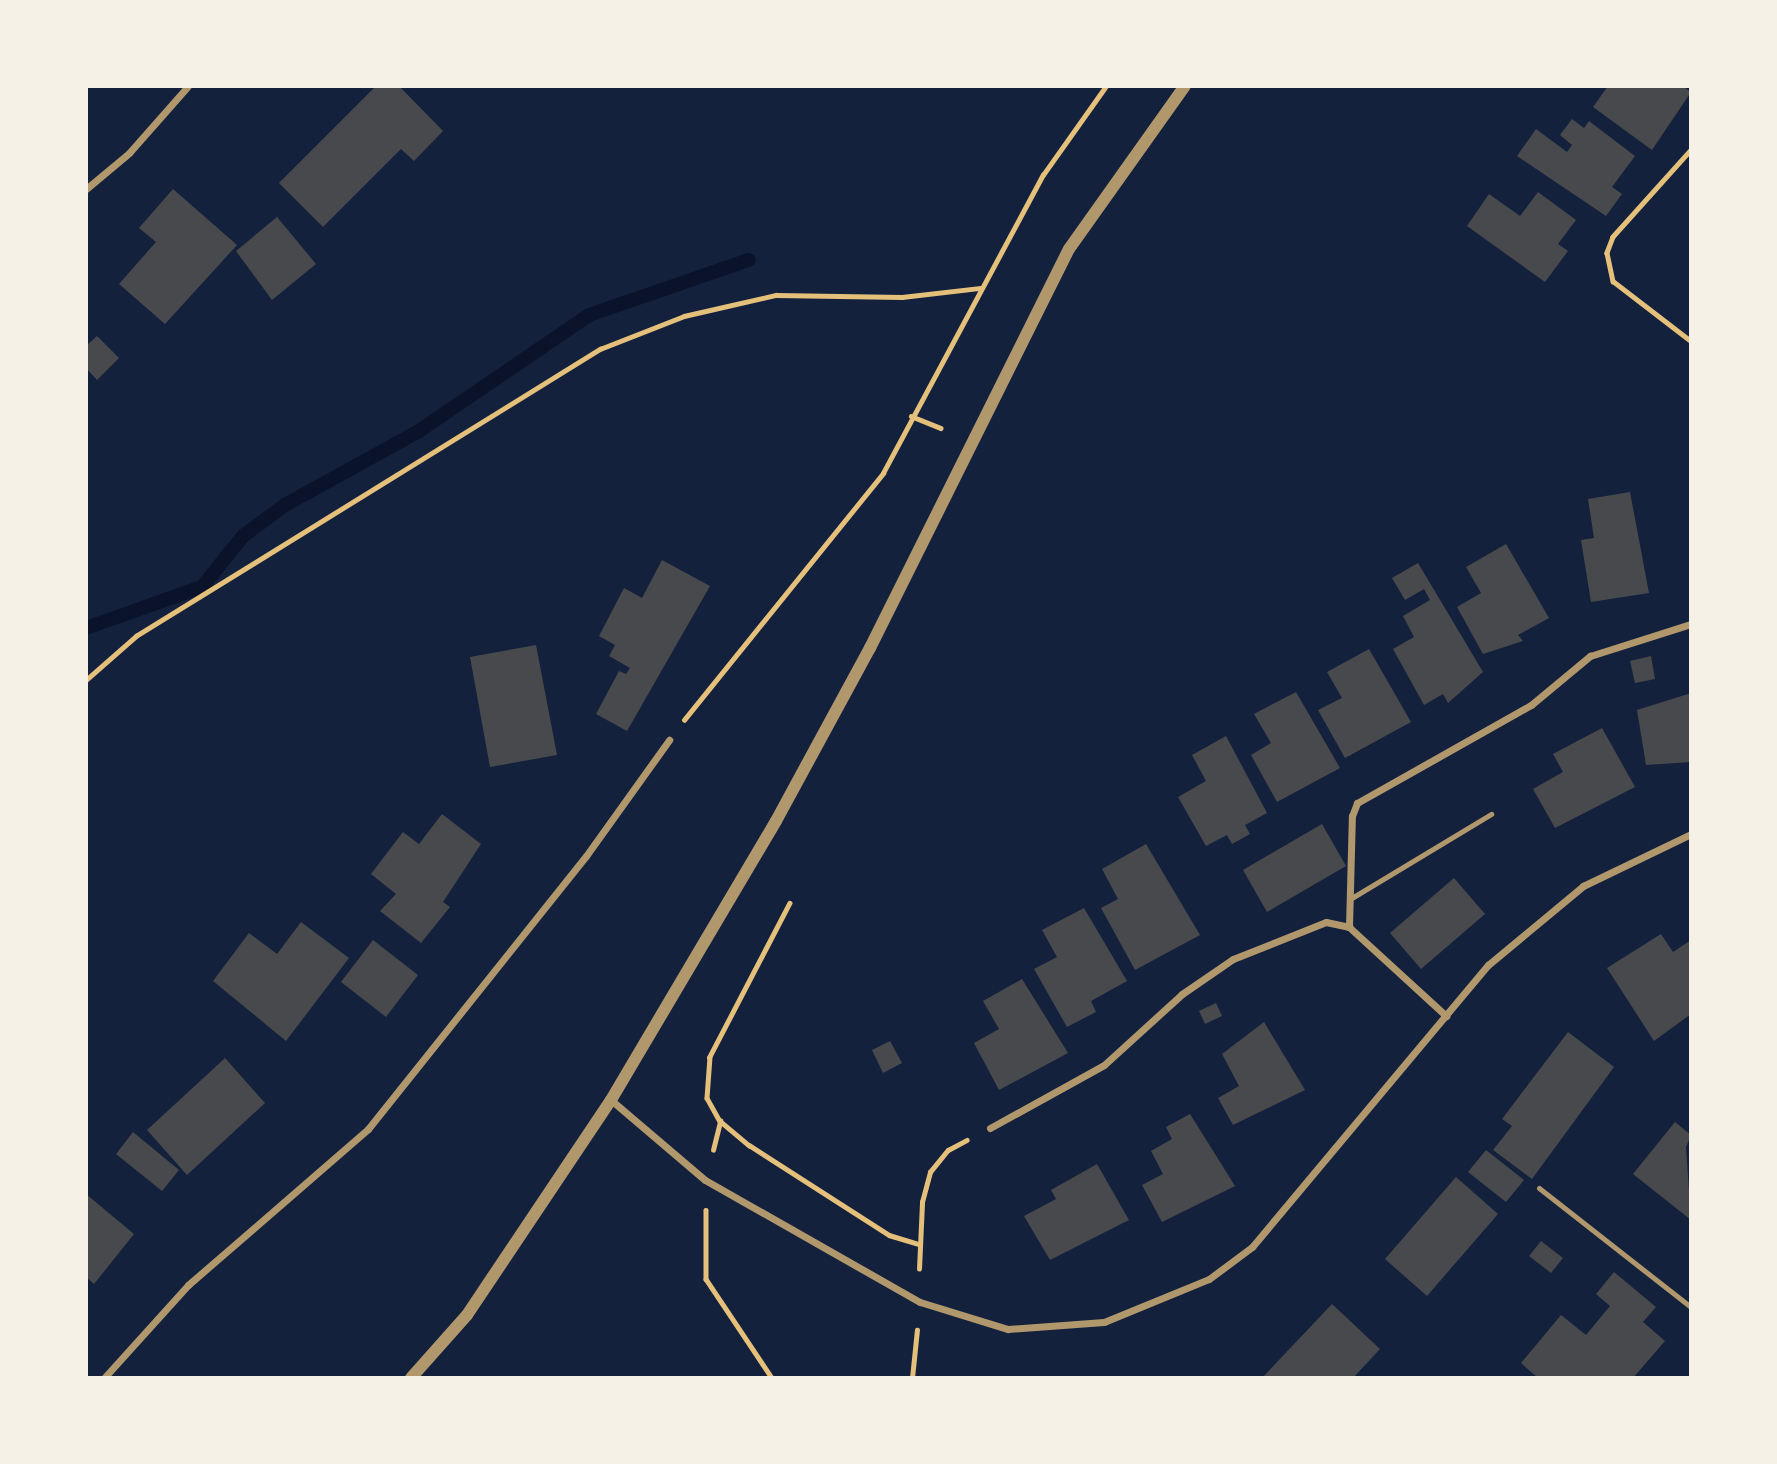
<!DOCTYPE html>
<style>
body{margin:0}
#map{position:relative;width:1777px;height:1464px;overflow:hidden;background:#14213d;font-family:"Work Sans",sans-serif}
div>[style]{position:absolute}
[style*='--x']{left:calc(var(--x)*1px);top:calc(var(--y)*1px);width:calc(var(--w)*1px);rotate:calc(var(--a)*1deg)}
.stream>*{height:14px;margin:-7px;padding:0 7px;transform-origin:7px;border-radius:7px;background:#0b132b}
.building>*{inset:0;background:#48494c}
.path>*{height:4.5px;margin:-2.25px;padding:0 2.25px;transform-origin:2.25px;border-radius:2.25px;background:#e5c07b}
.service>*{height:5px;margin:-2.5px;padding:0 2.5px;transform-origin:2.5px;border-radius:2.5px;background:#b1986c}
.minor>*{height:7px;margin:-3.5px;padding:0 3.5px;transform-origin:3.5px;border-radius:3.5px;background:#b1986c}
.tertiary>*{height:12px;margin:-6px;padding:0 6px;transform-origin:6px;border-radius:6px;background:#b1986c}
span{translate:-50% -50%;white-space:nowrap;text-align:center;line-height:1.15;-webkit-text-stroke:7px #f6f1e7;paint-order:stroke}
.frame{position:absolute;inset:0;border:88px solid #f6f1e7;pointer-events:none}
</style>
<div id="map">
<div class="stream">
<div style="--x:86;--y:628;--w:123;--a:-19.5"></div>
<div style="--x:202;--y:587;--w:65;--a:-51.2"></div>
<div style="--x:243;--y:536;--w:52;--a:-36.4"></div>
<div style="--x:285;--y:505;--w:153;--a:-28.9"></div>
<div style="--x:419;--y:431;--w:206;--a:-34.3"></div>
<div style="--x:589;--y:315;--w:169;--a:-19"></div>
</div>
<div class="building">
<div style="clip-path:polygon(376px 86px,399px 86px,443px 131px,414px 161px,401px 149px,323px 227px,279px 183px)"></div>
<div style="clip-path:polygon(1608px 86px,1682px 86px,1691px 92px,1652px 150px,1593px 107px)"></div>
<div style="clip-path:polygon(1572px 119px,1584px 128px,1589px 121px,1635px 156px,1612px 187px,1622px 194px,1606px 216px,1517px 156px,1536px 129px,1567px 152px,1572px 145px,1560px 135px)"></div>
<div style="clip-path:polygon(173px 189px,237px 245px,165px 324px,119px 284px,156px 242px,139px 228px)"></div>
<div style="clip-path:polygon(1538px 192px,1576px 220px,1558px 244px,1568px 251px,1545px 282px,1467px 226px,1489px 194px,1520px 216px)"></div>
<div style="clip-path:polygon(277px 217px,316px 264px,272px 300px,236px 251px)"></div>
<div style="clip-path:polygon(97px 336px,119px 358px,97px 380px,86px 368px,86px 346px)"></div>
<div style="clip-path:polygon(1630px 492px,1649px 593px,1591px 602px,1581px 540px,1594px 538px,1588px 499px)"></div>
<div style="clip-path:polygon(1506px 544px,1549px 618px,1518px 635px,1523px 641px,1483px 654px,1457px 607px,1481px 593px,1466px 567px)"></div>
<div style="clip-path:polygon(662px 560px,710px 586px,627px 731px,596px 714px,619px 671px,626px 674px,630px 668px,609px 656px,615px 645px,599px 636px,624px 588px,642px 598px)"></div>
<div style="clip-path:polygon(1418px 563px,1483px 672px,1448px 703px,1443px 694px,1424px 705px,1393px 649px,1414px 637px,1403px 616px,1430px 600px,1424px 589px,1405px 600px,1392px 578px)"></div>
<div style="clip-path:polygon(536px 645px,557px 755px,490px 767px,470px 657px)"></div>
<div style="clip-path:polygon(1369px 649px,1411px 722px,1345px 758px,1318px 710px,1342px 698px,1327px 672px)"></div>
<div style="clip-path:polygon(1651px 656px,1655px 679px,1635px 683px,1630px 661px)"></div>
<div style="clip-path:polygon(1296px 692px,1340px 768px,1277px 802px,1251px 755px,1271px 743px,1254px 714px)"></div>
<div style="clip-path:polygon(1691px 693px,1691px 762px,1646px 765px,1637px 710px)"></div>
<div style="clip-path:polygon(1602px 728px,1635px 787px,1555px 828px,1533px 789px,1563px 772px,1553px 754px)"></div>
<div style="clip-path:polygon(1226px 736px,1267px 813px,1245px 825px,1250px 834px,1232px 844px,1227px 835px,1206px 846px,1178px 797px,1206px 781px,1192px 755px)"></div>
<div style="clip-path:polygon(442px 814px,481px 844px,443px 902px,450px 907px,421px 943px,380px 911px,396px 894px,371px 874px,403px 832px,419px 844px)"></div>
<div style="clip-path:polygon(1322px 824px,1346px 866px,1267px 912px,1243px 870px)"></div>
<div style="clip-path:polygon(1146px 844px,1200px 935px,1135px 970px,1101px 908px,1118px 899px,1102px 869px)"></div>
<div style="clip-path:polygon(1454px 878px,1485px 914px,1421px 969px,1390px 933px)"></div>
<div style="clip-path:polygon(1084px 908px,1127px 981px,1091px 1001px,1096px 1012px,1067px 1027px,1034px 969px,1057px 957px,1042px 930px)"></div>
<div style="clip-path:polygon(301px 922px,349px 958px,286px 1041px,213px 981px,249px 933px,277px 954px)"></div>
<div style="clip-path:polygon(1661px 934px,1673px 952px,1691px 940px,1691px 1014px,1654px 1041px,1607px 968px)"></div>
<div style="clip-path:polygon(373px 940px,418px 975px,386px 1017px,341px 982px)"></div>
<div style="clip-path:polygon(1022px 979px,1068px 1053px,999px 1090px,974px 1043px,999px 1029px,983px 1001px)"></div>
<div style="clip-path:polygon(1216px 1003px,1222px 1016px,1205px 1024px,1199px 1011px)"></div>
<div style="clip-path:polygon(1264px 1022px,1305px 1090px,1233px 1125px,1218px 1098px,1239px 1086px,1222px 1054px)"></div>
<div style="clip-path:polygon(1568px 1032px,1614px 1067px,1532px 1179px,1493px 1150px,1512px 1126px,1502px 1119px)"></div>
<div style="clip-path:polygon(890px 1041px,902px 1063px,883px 1073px,872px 1050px)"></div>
<div style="clip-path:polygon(225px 1058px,265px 1103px,187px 1175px,147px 1130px)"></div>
<div style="clip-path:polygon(1190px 1114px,1235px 1186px,1162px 1222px,1142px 1185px,1163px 1174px,1151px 1151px,1172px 1139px,1166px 1127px)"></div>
<div style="clip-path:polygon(1675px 1122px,1691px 1135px,1686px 1147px,1691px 1220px,1633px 1174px)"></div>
<div style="clip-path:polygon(133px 1132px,179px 1170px,162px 1191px,116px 1154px)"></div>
<div style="clip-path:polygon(1486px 1150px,1524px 1180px,1506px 1202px,1468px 1172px)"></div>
<div style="clip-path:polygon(1097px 1164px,1129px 1220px,1050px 1260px,1024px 1216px,1056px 1199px,1051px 1190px)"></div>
<div style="clip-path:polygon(1456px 1177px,1498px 1214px,1427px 1296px,1385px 1259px)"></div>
<div style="clip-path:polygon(86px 1194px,134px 1234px,94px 1284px,86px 1277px)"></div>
<div style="clip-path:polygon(1541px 1241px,1563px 1258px,1551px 1273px,1529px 1256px)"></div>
<div style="clip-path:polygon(1614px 1272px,1656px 1307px,1643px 1322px,1665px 1341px,1633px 1378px,1538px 1378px,1521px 1363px,1561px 1315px,1586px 1335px,1610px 1306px,1596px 1294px)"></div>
<div style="clip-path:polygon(1332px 1304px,1380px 1349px,1353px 1378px,1262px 1378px)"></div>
</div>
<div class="path">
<div style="--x:1691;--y:150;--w:117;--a:131.9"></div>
<div style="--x:1613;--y:237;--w:17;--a:111"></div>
<div style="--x:1607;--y:253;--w:29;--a:78"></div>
<div style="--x:1613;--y:281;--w:98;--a:37.6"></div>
<div style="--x:911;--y:416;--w:32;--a:22"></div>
<div style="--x:86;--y:680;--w:67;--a:-41.3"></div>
<div style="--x:136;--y:636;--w:546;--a:-31.74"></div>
<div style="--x:600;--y:349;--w:90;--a:-21.4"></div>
<div style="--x:684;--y:316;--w:94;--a:-12.9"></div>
<div style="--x:776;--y:295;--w:126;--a:0.9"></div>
<div style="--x:902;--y:297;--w:79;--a:-6.6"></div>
<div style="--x:684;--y:720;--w:317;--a:-51.1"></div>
<div style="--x:883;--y:473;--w:338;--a:-61.8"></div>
<div style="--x:1043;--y:175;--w:109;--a:-54.7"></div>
<div style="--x:790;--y:903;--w:174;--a:117.5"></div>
<div style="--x:710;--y:1057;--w:41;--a:94.2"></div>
<div style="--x:707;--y:1098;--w:26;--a:61"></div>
<div style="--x:720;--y:1121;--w:38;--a:40"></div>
<div style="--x:749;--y:1145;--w:166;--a:32.7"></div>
<div style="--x:889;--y:1235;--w:31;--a:17"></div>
<div style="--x:713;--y:1150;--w:30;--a:-76"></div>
<div style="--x:706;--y:1210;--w:69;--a:90"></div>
<div style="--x:706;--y:1279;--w:119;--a:56.3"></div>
<div style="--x:919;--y:1269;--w:67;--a:-87.4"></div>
<div style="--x:922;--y:1202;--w:31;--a:-75"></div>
<div style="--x:930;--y:1172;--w:28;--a:-51"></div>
<div style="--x:948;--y:1150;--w:21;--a:-28"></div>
<div style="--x:912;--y:1378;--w:48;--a:-84.1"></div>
</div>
<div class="service">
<div style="--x:1350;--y:899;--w:165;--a:-31.1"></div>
<div style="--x:1539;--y:1188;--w:193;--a:38.1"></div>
</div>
<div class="minor">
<div style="--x:86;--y:189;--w:56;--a:-39.9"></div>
<div style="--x:129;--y:153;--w:89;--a:-48.6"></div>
<div style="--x:1349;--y:927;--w:132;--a:42.5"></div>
<div style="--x:611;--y:1100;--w:123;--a:40.4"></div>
<div style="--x:705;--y:1180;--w:247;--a:29.6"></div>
<div style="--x:920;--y:1302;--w:92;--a:17.1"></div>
<div style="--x:1008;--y:1329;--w:96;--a:-4.2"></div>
<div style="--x:1104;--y:1322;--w:113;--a:-22.3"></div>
<div style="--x:1209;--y:1279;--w:54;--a:-36.7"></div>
<div style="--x:1252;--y:1247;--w:368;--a:-50.1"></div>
<div style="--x:1488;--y:965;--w:124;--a:-39.7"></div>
<div style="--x:1583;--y:886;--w:120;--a:-25.7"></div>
<div style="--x:990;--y:1128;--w:130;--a:-28.9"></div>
<div style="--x:1104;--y:1065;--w:105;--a:-42.3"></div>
<div style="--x:1182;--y:994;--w:62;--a:-34.5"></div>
<div style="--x:1233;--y:959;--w:100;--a:-21.7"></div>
<div style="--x:1326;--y:922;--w:24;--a:12"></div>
<div style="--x:1349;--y:927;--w:111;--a:-88.5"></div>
<div style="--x:1352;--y:816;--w:14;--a:-69"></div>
<div style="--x:1357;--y:803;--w:200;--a:-29.4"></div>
<div style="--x:1531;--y:705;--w:77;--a:-39.7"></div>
<div style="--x:1590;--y:656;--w:106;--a:-17.6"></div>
<div style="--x:104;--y:1378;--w:125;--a:-47.9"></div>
<div style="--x:188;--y:1285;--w:238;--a:-40.9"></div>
<div style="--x:368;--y:1129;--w:349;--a:-51.4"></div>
<div style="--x:586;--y:856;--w:143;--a:-54.4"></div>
</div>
<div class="tertiary">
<div style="--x:411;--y:1378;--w:84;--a:-48.4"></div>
<div style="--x:467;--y:1315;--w:259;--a:-56.2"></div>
<div style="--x:611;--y:1100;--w:324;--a:-59.4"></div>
<div style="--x:776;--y:821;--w:197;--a:-61.5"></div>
<div style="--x:870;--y:648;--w:446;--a:-63.5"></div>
<div style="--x:1069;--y:249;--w:200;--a:-54.6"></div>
</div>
<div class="frame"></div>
</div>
